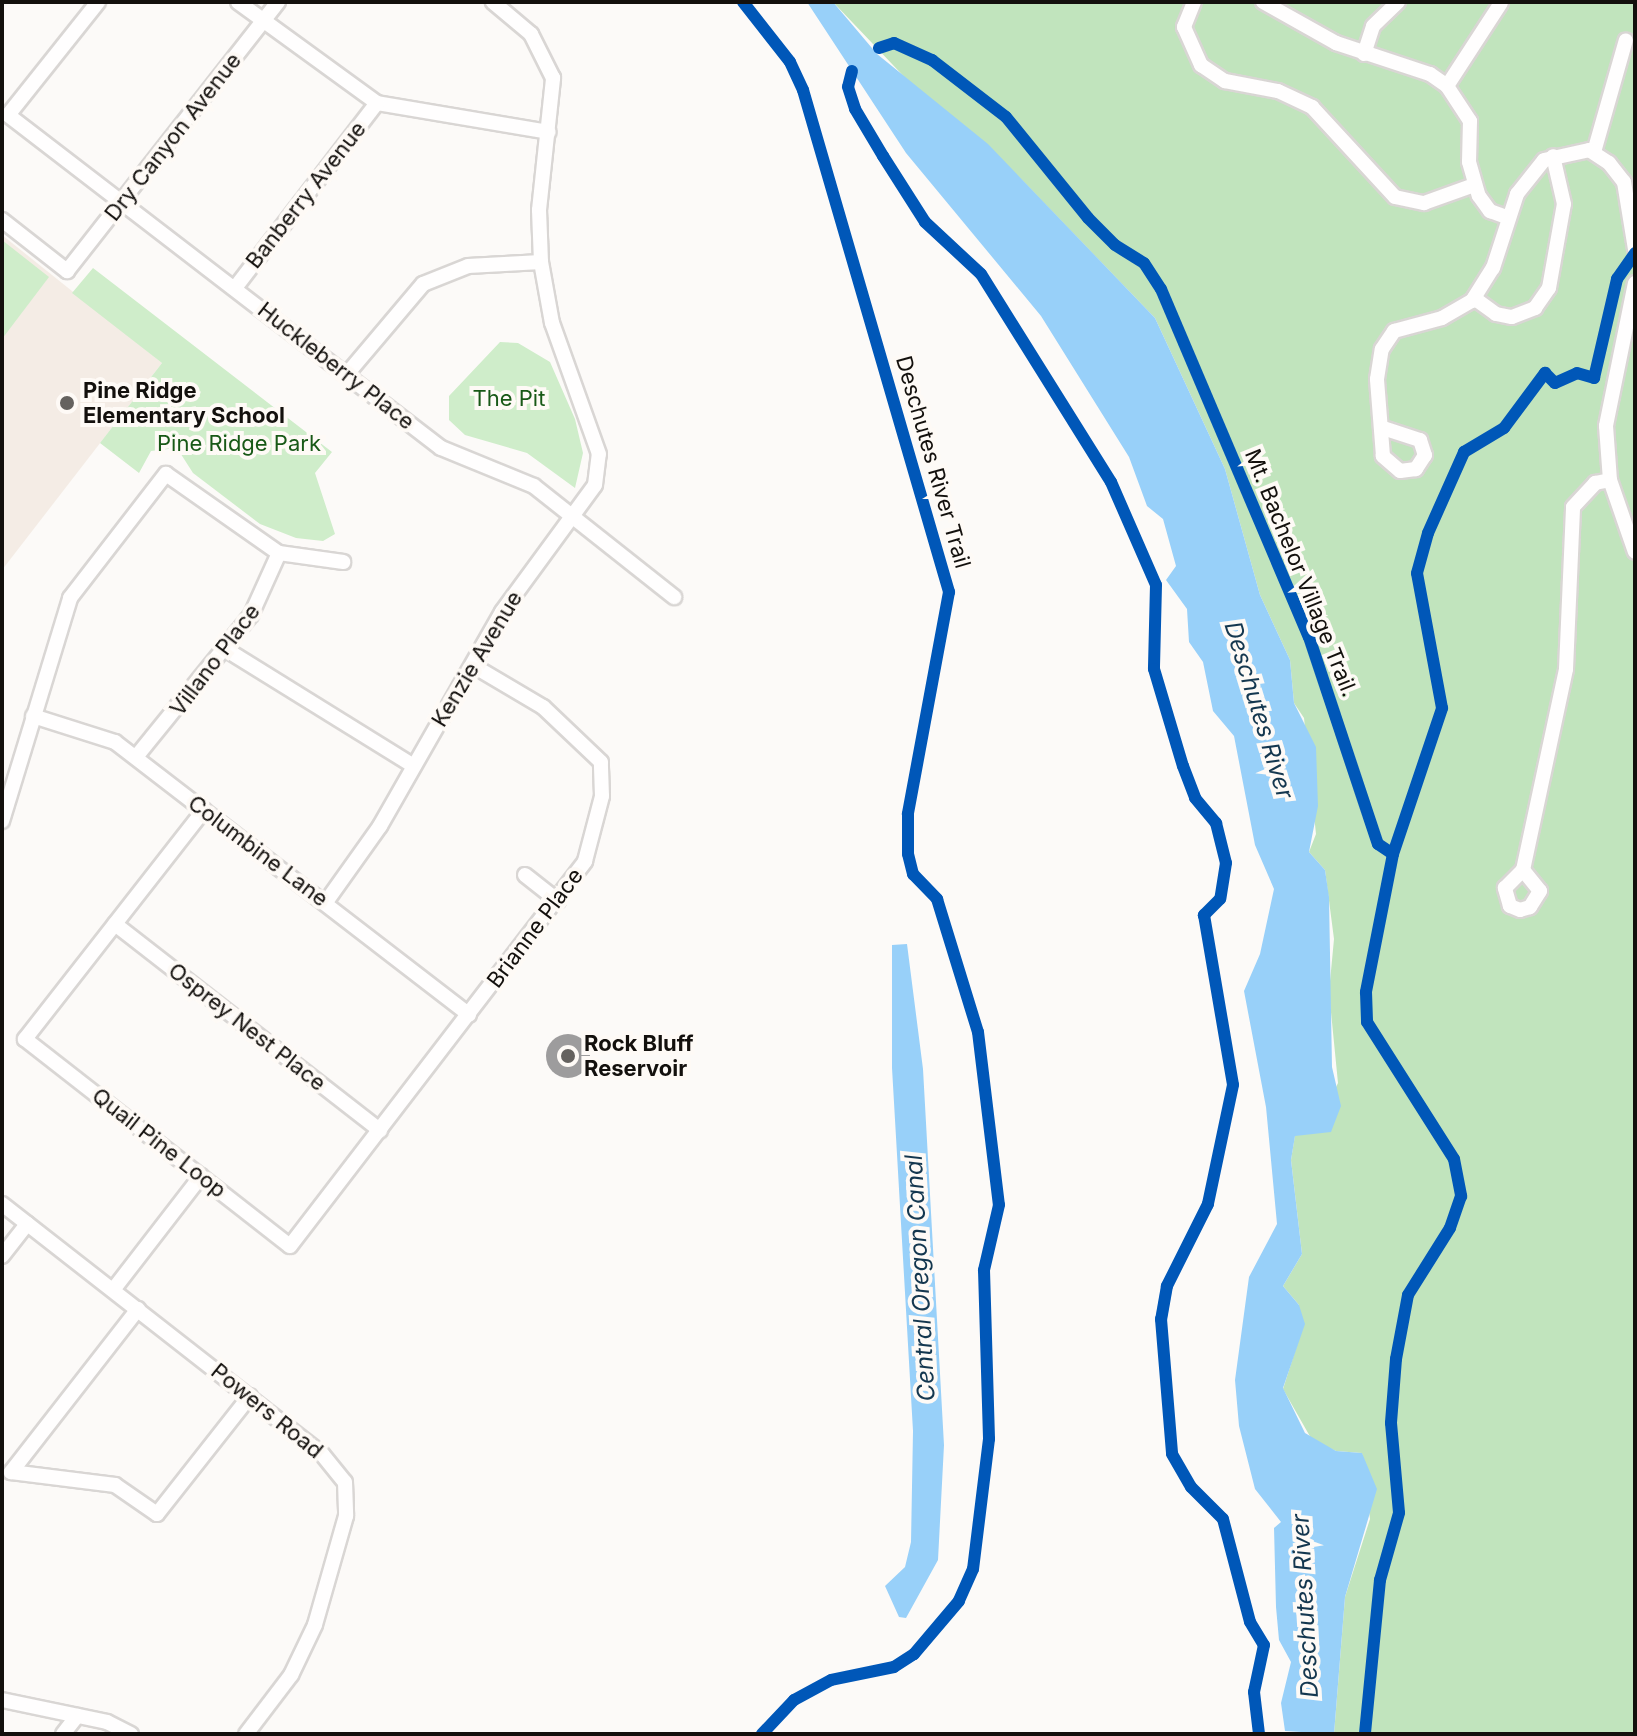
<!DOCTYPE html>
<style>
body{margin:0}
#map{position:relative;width:1637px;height:1736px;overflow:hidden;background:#fcfaf8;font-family:Inter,sans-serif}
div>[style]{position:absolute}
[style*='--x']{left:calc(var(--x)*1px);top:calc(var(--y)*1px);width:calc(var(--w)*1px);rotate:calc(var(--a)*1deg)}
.built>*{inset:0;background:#f4ece5}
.green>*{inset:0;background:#cfedca}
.forest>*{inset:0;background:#c1e4bd}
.water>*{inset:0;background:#98d0f9}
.building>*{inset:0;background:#9d9c9d}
.round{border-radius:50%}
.roads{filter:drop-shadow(2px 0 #d9d6d4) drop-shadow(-2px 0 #d9d6d4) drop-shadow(0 2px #d9d6d4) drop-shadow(0 -2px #d9d6d4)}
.street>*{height:14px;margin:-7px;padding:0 7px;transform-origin:7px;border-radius:7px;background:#fffefe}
.cycleway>*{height:12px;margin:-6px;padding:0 6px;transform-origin:6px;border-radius:6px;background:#0057b8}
.dots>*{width:22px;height:22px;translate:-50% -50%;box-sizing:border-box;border:4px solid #fefaf6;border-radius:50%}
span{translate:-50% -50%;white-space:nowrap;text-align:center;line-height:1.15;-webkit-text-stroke:8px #fefaf6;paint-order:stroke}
.street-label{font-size:22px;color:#13100d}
.poi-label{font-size:22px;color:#13100d;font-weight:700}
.left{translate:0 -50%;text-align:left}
.park-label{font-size:22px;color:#185917}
.water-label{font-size:24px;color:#14374f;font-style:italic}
.frame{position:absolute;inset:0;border:4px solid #13100d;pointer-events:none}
</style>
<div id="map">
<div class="built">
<div style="clip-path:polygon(2px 235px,162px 363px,2px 570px)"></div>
</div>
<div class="green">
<div style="clip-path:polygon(2px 240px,49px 277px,2px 339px)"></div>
<div style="clip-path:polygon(93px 268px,332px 452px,315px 473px,335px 534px,323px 541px,296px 538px,260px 524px,193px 473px,177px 448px,151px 451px,139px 473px,100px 443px,162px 363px,72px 293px)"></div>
<div style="clip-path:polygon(500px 342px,518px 343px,550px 362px,575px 419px,583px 453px,575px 488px,527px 453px,465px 435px,449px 420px,449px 396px)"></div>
</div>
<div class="forest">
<div style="clip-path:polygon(833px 2px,1635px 2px,1635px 1734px,1334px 1734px,1345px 1597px,1370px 1519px,1362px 1453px,1336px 1451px,1312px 1440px,1283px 1389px,1298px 1342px,1299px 1305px,1283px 1286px,1302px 1254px,1291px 1160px,1295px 1135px,1314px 1133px,1338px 1083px,1329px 992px,1334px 939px,1325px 870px,1309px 852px,1316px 834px,1304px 718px,1294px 703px,1290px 660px,1260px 595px,1225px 469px,1155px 318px,1022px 180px,912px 85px)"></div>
</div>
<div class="water">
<div style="clip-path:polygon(807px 2px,833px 2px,877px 54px,988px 144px,1155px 318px,1225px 469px,1260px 595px,1290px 660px,1294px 703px,1316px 747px,1318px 806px,1309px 852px,1325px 870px,1329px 897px,1332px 1067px,1341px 1106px,1331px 1132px,1295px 1136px,1291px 1160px,1302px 1254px,1283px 1286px,1299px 1305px,1305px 1324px,1283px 1388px,1305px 1433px,1336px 1451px,1362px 1453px,1377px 1489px,1345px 1597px,1334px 1734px,1285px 1731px,1281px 1703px,1291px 1662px,1279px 1640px,1276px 1607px,1274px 1528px,1281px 1522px,1255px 1489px,1239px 1426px,1235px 1380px,1249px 1277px,1277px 1224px,1266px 1107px,1244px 991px,1260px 954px,1274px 889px,1255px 845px,1234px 736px,1213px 711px,1203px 662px,1189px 642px,1187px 609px,1166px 580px,1176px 566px,1163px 519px,1147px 506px,1129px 457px,1041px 316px,906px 153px)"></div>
<div style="clip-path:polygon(907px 944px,923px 1069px,944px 1445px,938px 1560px,906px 1618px,899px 1617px,885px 1586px,905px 1567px,911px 1542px,913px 1431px,892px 1068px,892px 945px)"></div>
</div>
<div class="building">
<div class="round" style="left:546px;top:1034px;width:44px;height:44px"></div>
</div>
<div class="roads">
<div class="street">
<div style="--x:98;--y:2;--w:144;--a:128.5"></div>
<div style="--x:8;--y:115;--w:546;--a:37.56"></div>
<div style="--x:441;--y:448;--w:100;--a:22.2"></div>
<div style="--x:534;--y:486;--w:179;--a:38.4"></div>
<div style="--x:238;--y:2;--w:172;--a:36"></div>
<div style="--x:377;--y:103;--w:174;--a:9.6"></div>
<div style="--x:1194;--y:2;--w:27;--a:112"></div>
<div style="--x:1184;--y:27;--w:42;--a:65.9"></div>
<div style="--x:1201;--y:65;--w:29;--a:34"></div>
<div style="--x:1225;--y:81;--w:54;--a:10.7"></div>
<div style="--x:1278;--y:91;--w:38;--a:25"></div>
<div style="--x:1312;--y:107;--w:122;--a:47.3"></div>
<div style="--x:1395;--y:197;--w:30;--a:12"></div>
<div style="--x:1424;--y:203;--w:53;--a:-19.8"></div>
<div style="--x:1263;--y:2;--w:84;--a:29.3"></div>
<div style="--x:1336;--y:43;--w:99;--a:18.3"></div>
<div style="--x:1430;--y:74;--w:21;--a:35"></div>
<div style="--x:1447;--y:86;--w:42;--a:56.7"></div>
<div style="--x:1470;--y:121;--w:41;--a:91.4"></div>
<div style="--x:1469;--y:162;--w:35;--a:74"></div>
<div style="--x:1479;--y:196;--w:19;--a:54"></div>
<div style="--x:1490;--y:211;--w:20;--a:20"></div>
<div style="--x:1364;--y:54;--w:29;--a:-72"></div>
<div style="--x:1373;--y:26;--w:35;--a:-44"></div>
<div style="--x:1447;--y:86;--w:99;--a:-57"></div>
<div style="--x:1594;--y:152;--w:116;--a:-74.1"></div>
<div style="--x:2;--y:220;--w:83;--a:38.1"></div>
<div style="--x:67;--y:271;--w:342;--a:-51.9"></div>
<div style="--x:1635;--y:283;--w:146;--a:101.5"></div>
<div style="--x:1606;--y:426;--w:54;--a:85.8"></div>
<div style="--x:1610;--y:480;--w:76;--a:70.9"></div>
<div style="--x:235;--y:288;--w:233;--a:-52.5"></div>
<div style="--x:1474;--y:298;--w:27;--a:36"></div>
<div style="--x:1496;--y:314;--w:16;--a:11"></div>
<div style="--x:1512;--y:317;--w:25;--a:-21"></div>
<div style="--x:1535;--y:308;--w:24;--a:-55"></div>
<div style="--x:1549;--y:288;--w:85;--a:-79.9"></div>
<div style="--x:1564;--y:204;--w:49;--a:-102.9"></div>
<div style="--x:347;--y:374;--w:118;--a:-49.8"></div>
<div style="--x:423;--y:284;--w:48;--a:-21.8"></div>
<div style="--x:468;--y:266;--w:73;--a:-3.1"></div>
<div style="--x:1383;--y:428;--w:39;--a:18"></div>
<div style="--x:1420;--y:440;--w:16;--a:72"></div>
<div style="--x:1425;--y:455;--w:17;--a:123"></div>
<div style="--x:1416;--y:469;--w:16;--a:173"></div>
<div style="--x:1400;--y:471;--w:23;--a:-139"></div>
<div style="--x:1383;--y:456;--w:77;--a:-94.5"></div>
<div style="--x:1377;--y:379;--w:30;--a:-81"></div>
<div style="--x:1382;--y:349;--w:22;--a:-56"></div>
<div style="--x:1394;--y:331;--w:50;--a:-15.2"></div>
<div style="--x:1442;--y:318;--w:34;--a:-30"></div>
<div style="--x:1472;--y:301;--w:39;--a:-58"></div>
<div style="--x:1493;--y:268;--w:78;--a:-72"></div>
<div style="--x:1517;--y:194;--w:43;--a:-51.5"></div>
<div style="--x:1544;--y:160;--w:46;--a:-12.5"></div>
<div style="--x:1589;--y:150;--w:24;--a:33"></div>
<div style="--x:1609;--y:163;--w:24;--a:52"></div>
<div style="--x:1624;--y:182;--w:68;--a:80.7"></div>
<div style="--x:225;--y:649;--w:222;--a:31.8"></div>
<div style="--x:33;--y:716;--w:86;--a:17.6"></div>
<div style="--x:115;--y:742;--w:447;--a:37.6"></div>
<div style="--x:136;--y:757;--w:183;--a:-51"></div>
<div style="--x:251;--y:615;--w:68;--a:-65.7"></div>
<div style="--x:204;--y:810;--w:291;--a:128"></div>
<div style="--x:25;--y:1039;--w:336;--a:38"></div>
<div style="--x:290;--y:1246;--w:485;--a:-52.5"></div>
<div style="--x:585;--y:861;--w:67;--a:-75.3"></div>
<div style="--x:602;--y:796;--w:34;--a:-92"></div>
<div style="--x:601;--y:762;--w:80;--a:-136.5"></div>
<div style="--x:543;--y:707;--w:82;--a:-149.4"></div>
<div style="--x:2;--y:821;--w:233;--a:-73"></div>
<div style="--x:70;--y:598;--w:157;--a:-52.3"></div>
<div style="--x:166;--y:474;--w:138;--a:35"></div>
<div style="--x:279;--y:553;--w:65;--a:8"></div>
<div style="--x:1523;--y:870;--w:27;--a:51"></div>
<div style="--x:1540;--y:891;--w:19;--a:122"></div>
<div style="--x:1530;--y:907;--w:10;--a:163"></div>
<div style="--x:1520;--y:910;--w:11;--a:-158"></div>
<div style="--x:1510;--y:906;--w:19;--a:-106"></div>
<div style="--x:1505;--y:888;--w:25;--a:-45"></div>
<div style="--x:1523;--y:870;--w:206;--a:-77.9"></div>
<div style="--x:1566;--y:669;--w:162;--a:-87.5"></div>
<div style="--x:1573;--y:507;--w:33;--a:-47"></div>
<div style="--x:1595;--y:483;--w:15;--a:-11"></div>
<div style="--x:525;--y:875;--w:42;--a:38.2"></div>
<div style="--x:326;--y:902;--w:93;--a:-54.6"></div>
<div style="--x:380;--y:826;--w:246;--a:-60.3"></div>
<div style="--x:502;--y:612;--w:157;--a:-53.8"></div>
<div style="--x:595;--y:485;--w:31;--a:-83"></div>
<div style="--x:599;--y:454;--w:139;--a:-109.7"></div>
<div style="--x:552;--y:323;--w:62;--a:-100.2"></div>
<div style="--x:541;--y:262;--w:52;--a:-92.2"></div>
<div style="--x:539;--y:210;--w:133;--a:-83.9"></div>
<div style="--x:553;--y:78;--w:49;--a:-116.6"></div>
<div style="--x:531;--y:34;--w:50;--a:-139.9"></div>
<div style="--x:115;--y:924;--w:336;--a:37.9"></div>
<div style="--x:2;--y:1204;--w:406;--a:38"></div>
<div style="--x:322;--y:1454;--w:36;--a:51"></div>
<div style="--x:345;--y:1482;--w:34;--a:88"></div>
<div style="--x:346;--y:1516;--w:113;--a:105.9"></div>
<div style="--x:315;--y:1625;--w:55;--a:115.6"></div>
<div style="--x:291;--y:1675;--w:74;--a:127.3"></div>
<div style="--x:2;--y:1256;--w:41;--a:-52"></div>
<div style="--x:113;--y:1290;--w:144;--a:-52.3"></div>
<div style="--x:138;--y:1309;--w:207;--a:127.9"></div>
<div style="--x:11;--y:1472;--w:105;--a:7.1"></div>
<div style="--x:115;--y:1485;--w:51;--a:34.6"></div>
<div style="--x:157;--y:1514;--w:150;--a:-51.8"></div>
<div style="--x:2;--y:1700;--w:107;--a:11.8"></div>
<div style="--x:107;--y:1722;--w:27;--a:27"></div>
<div style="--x:63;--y:1734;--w:23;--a:-52"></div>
</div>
</div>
<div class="cycleway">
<div style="--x:743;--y:2;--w:76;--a:51.9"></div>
<div style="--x:790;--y:62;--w:31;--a:65"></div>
<div style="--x:803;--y:90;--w:523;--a:73.78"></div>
<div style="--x:949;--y:592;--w:226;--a:100.5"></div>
<div style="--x:908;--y:814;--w:40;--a:90"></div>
<div style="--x:908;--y:854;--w:21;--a:76"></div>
<div style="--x:913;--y:874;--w:35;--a:46"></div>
<div style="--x:937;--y:899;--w:139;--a:72.9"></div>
<div style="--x:978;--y:1032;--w:174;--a:83.1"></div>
<div style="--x:999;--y:1205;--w:67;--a:103"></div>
<div style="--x:984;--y:1270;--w:169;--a:88.3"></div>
<div style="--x:989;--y:1439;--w:131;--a:97"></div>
<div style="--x:973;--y:1569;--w:35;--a:114"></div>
<div style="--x:959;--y:1601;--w:70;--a:130.3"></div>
<div style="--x:914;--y:1654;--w:24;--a:147"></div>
<div style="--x:894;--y:1667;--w:64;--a:168.3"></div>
<div style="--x:831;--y:1680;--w:42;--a:151.6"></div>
<div style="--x:794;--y:1700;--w:47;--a:133.3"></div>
<div style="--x:879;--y:48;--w:16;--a:-18"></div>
<div style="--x:894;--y:43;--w:42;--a:24.1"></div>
<div style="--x:932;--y:60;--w:93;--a:37.6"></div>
<div style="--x:1006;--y:117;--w:130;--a:50.9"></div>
<div style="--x:1088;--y:218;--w:38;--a:45"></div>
<div style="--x:1115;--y:245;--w:34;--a:32"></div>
<div style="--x:1144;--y:263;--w:31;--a:57"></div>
<div style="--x:1161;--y:289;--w:378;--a:67"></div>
<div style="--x:1309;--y:637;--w:218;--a:71.6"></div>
<div style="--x:1378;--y:844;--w:18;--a:34"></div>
<div style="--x:1393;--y:854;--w:141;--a:101.1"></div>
<div style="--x:1366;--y:992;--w:30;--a:88"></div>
<div style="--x:1367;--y:1022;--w:162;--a:57.6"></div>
<div style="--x:1454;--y:1159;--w:38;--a:79"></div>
<div style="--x:1461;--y:1196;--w:34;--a:109"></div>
<div style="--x:1450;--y:1228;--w:79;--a:122.1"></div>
<div style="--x:1408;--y:1295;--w:65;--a:100.6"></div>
<div style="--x:1396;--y:1359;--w:64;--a:94.5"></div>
<div style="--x:1391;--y:1423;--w:90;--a:84.9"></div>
<div style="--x:1399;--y:1513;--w:70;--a:105.8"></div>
<div style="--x:1380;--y:1580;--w:155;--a:95.6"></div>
<div style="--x:852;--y:71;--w:16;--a:104"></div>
<div style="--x:848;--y:87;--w:23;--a:72"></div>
<div style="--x:855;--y:109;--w:55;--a:59.2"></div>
<div style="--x:883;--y:156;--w:78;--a:57.5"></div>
<div style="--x:925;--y:222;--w:76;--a:42.9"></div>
<div style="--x:981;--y:274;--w:245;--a:58"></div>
<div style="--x:1111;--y:482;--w:112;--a:66.4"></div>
<div style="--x:1156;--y:585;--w:84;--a:91.4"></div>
<div style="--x:1154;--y:669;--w:101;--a:73.4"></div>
<div style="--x:1183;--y:766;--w:34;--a:69"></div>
<div style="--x:1195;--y:798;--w:33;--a:50"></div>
<div style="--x:1216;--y:823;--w:41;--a:76"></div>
<div style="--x:1226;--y:863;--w:36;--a:99"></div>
<div style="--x:1220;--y:899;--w:23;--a:135"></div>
<div style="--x:1204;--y:915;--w:172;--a:80.3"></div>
<div style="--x:1233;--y:1085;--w:122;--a:101.9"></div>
<div style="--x:1208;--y:1204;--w:92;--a:116.6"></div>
<div style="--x:1167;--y:1286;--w:34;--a:100"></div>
<div style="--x:1161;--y:1319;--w:135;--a:85.3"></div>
<div style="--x:1172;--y:1454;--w:38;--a:60"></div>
<div style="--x:1191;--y:1487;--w:45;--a:45"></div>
<div style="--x:1223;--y:1519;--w:106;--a:75.3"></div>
<div style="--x:1250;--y:1622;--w:27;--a:59"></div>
<div style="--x:1264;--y:1645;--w:48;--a:102"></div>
<div style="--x:1254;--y:1692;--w:42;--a:83.2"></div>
<div style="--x:1393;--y:854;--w:154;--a:-71.4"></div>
<div style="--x:1442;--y:708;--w:137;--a:-100.5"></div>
<div style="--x:1417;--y:573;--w:41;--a:-74.6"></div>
<div style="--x:1428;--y:533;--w:89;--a:-66"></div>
<div style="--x:1464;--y:452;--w:47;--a:-31"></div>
<div style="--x:1504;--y:428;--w:69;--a:-53.3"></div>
<div style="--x:1545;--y:373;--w:14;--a:45"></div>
<div style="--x:1555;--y:383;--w:24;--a:-24"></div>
<div style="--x:1577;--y:373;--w:18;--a:16"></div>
<div style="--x:1594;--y:378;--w:102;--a:-76.9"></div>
<div style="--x:1617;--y:279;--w:32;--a:-55"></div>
</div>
<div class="dots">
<div style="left:67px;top:403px;background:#65625f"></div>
<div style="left:568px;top:1056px;background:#65625f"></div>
</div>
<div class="street-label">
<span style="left:173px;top:137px;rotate:-52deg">Dry Canyon Avenue</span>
<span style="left:306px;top:195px;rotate:-52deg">Banberry Avenue</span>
<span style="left:336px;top:366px;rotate:38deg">Huckleberry Place</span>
<span style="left:933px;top:462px;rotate:74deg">Deschutes River Trail</span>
<span style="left:1301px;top:573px;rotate:68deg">Mt. Bachelor Village Trail.</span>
<span style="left:477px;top:659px;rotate:-59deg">Kenzie Avenue</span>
<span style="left:215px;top:660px;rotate:-53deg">Villano Place</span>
<span style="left:258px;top:851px;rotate:37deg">Columbine Lane</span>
<span style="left:535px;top:928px;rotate:-53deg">Brianne Place</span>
<span style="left:247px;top:1027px;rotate:38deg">Osprey Nest Place</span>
<span style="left:159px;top:1143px;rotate:38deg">Quail Pine Loop</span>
<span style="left:267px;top:1411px;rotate:39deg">Powers Road</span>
</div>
<div class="poi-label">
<span class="left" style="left:83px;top:403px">Pine Ridge<br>Elementary School</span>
<span class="left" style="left:584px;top:1056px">Rock Bluff<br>Reservoir</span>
</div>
<div class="park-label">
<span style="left:509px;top:399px">The Pit</span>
<span style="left:239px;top:444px">Pine Ridge Park</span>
</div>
<div class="water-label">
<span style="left:1259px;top:710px;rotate:73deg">Deschutes River</span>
<span style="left:920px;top:1278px;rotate:-93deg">Central Oregon Canal</span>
<span style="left:1305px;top:1606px;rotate:-93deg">Deschutes River</span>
</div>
<div class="frame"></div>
</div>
